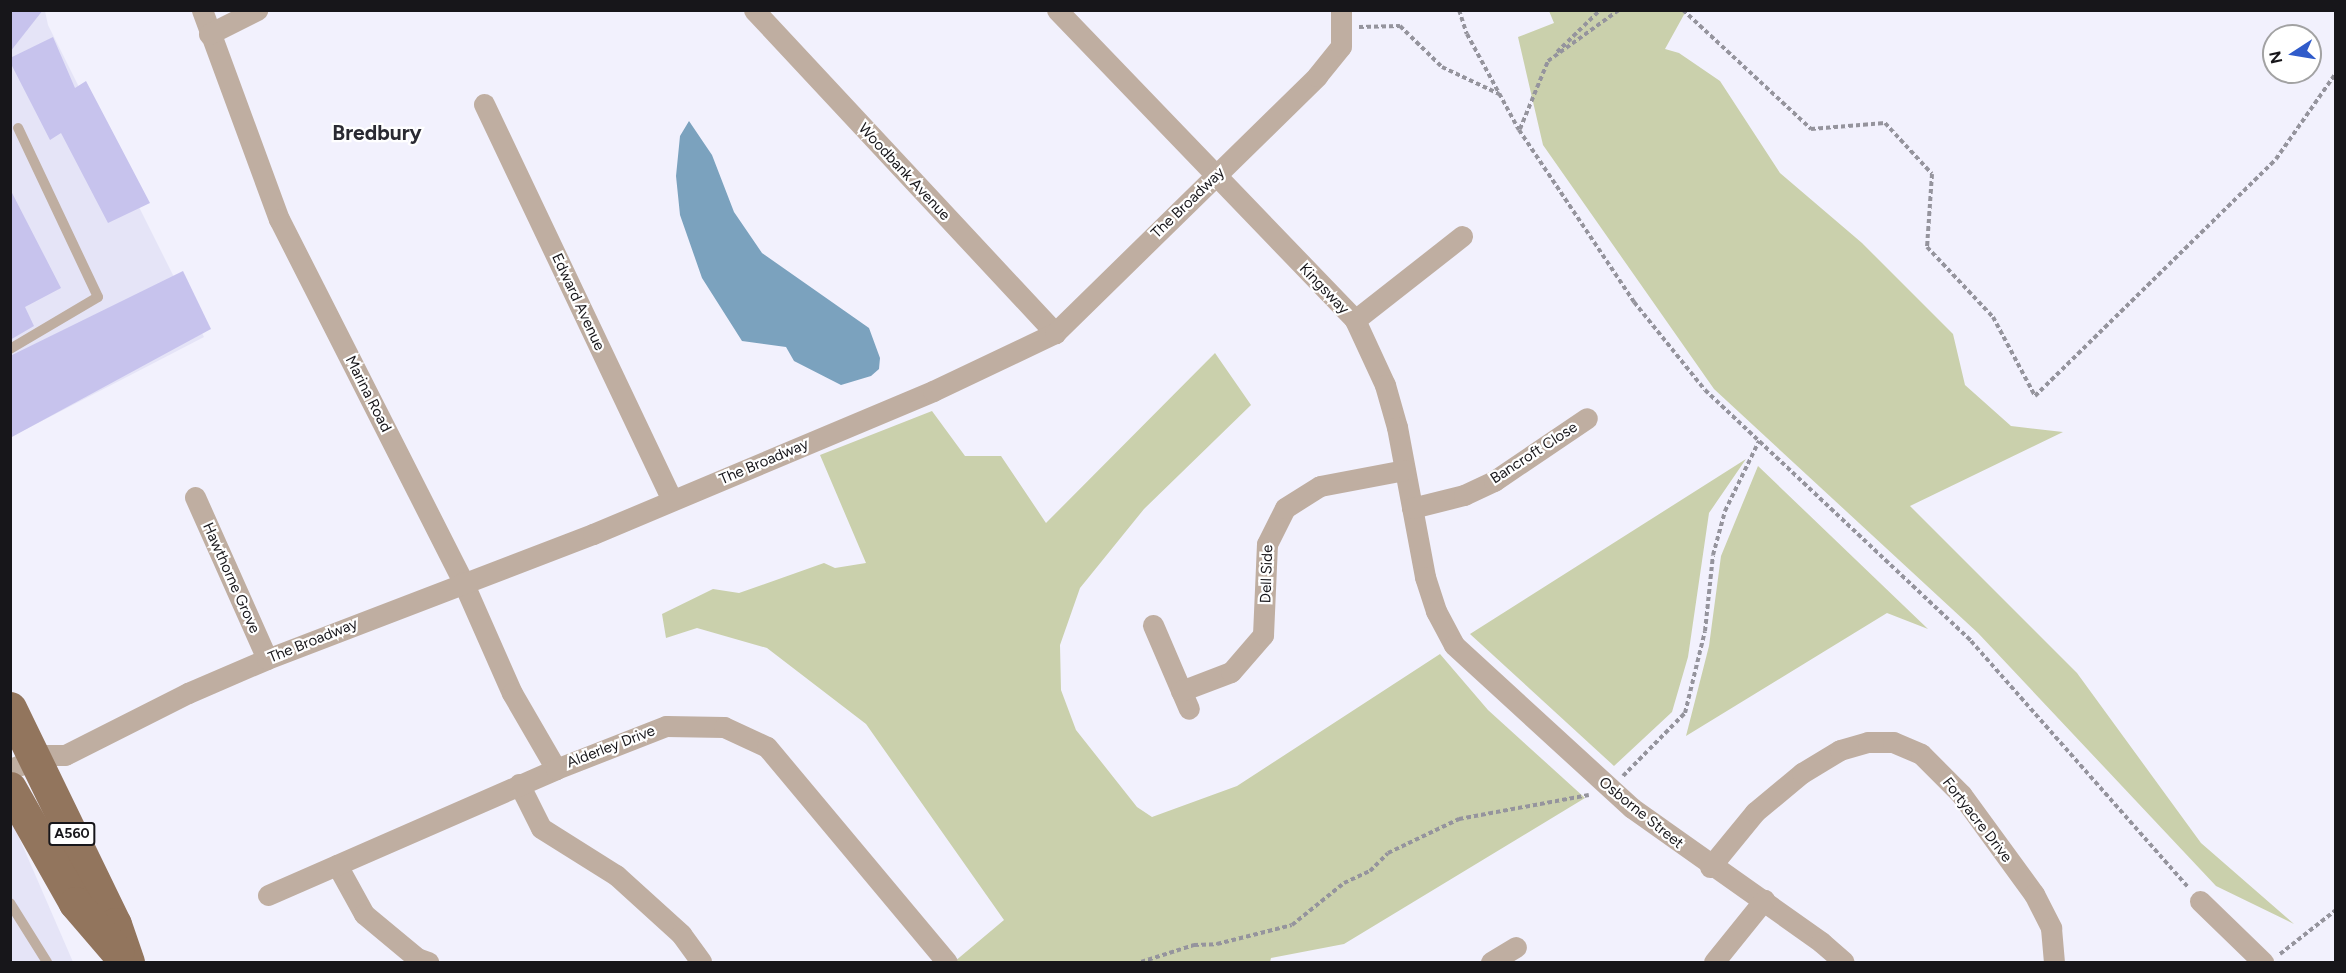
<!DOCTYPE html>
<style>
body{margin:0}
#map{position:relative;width:2346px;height:973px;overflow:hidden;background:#f2f1fd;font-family:Figtree,sans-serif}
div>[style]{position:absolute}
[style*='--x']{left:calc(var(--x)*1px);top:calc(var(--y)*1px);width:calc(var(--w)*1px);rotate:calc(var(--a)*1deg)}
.built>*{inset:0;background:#e5e4f7}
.green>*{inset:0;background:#cad0ac}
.water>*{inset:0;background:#7ba2be}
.building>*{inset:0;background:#c7c3ed}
.path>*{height:4px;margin-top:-2px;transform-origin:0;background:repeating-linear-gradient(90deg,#95949d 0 4.5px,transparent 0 7.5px)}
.service>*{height:10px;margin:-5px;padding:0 5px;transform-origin:5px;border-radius:5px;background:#bfaea1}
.minor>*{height:21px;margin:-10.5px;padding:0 10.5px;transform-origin:10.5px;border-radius:10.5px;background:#bfaea1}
.primary>*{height:33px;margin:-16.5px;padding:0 16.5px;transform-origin:16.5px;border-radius:16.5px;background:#92755d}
span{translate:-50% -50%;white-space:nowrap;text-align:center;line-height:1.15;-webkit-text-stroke:4.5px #fff;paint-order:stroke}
.shield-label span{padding:2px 4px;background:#fff;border:2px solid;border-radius:4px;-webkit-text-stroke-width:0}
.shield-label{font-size:14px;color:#17161a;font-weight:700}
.street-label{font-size:15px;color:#17161a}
.district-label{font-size:21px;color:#2a2a32;font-weight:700}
.frame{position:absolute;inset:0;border:12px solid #17161a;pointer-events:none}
.north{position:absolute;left:2262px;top:24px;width:60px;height:60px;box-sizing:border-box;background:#fff;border:2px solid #a2a2a3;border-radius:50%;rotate:258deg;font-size:16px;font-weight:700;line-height:24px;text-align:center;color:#17161a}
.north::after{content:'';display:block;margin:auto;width:21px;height:27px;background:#305bca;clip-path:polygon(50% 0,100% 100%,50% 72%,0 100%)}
</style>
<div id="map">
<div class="built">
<div style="clip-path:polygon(11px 11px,45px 11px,48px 25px,204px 337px,11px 437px)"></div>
<div style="clip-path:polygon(11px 819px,73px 962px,11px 962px)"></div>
</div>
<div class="green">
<div style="clip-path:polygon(1549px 11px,1686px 11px,1665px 49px,1679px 53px,1720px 81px,1780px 173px,1862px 243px,1953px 334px,1965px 385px,2011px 426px,2063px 432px,1910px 506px,2077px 673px,2201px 843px,2294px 924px,2216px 886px,1978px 633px,1714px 389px,1543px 145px,1518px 37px,1554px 23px)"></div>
<div style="clip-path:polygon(1215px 353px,1251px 405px,1144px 509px,1080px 588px,1060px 645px,1061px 690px,1076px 730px,1137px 807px,1152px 817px,1237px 786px,1440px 654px,1488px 710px,1585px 798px,1344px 944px,1271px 958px,1270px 962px,954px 962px,1004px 920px,866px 724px,767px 648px,697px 628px,666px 638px,662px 614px,713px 589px,739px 593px,824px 563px,835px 568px,866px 563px,820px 455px,932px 411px,965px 456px,1001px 456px,1046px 523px)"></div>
<div style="clip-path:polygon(1746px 459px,1709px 513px,1688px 657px,1672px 712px,1614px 766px,1470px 634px)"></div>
<div style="clip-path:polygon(1758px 466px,1928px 629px,1887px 613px,1686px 736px,1709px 646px,1721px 556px)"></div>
</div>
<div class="water">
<div style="clip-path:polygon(689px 121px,712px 155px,734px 212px,762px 253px,869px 328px,880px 358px,879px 369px,871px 376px,841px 385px,794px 361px,786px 347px,742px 341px,702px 278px,680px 215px,676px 176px,680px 136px)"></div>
</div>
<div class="building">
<div style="clip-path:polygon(10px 10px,43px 10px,10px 52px)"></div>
<div style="clip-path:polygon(53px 37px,75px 88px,86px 81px,150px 203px,108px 223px,61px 133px,50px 140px,10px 62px,10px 58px)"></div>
<div style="clip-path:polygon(10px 189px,61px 288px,25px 307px,34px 326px,10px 340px)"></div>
<div style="clip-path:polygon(183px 271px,211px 329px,10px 438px,10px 356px)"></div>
</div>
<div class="path">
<div style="--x:1459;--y:10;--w:25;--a:72"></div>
<div style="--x:1467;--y:34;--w:109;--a:61.6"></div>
<div style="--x:1519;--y:130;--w:207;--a:56.2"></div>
<div style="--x:1634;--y:302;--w:113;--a:51.1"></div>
<div style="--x:1705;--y:390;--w:366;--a:43.3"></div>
<div style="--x:1971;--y:641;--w:328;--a:48.6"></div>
<div style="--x:1683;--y:10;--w:175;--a:42.9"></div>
<div style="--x:1811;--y:129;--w:74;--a:-4.6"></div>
<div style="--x:1885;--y:123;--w:69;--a:47.3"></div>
<div style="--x:1932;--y:174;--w:73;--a:93.9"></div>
<div style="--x:1927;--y:247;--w:96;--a:46.7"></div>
<div style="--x:1993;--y:317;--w:89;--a:62"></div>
<div style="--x:2035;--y:396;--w:338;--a:-44.5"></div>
<div style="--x:2276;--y:159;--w:105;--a:-55.1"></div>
<div style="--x:1359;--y:27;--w:41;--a:-1.4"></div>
<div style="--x:1400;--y:26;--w:59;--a:44.3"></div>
<div style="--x:1442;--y:67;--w:63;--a:25.3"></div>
<div style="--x:1557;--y:52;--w:60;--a:-44.3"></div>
<div style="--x:1520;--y:129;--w:74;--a:-67.6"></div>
<div style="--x:1548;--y:61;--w:87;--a:-35.7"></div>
<div style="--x:1623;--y:776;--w:88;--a:-45.5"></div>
<div style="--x:1685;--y:713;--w:84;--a:-76.3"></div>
<div style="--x:1705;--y:631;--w:76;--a:-84"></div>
<div style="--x:1713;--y:555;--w:46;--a:-74.7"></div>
<div style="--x:1725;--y:511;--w:78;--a:-64.1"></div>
<div style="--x:2280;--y:954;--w:71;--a:-38.2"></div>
<div style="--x:1141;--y:962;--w:56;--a:-17.8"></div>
<div style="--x:1194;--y:945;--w:23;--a:-2"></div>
<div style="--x:1217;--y:944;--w:77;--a:-14.2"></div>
<div style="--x:1292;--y:925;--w:67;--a:-38.9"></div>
<div style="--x:1344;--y:883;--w:29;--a:-25"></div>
<div style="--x:1370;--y:871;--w:25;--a:-45"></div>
<div style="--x:1388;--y:853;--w:79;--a:-25.6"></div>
<div style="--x:1459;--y:819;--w:132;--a:-10.5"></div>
</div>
<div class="service">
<div style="--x:10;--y:349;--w:102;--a:-30.6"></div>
<div style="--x:98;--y:297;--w:187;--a:-115.3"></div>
<div style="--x:10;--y:903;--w:70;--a:57.9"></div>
</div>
<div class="minor">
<div style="--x:202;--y:10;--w:223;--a:69.8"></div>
<div style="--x:279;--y:219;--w:407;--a:63.1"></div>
<div style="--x:463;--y:582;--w:121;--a:66.2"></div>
<div style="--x:512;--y:693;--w:88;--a:59.9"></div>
<div style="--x:754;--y:10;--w:442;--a:47"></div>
<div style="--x:1057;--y:10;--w:430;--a:46.1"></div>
<div style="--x:1355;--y:320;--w:72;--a:65.2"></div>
<div style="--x:1385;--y:385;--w:44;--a:74.1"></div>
<div style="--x:1397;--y:427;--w:153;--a:79.4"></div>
<div style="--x:1425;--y:577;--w:36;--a:72"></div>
<div style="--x:1436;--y:611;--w:38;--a:62"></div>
<div style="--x:1454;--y:645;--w:241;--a:42.5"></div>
<div style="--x:1632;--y:808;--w:232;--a:35.3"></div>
<div style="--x:1821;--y:942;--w:30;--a:41"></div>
<div style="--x:209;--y:34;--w:54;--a:-26.6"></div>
<div style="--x:484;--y:104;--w:438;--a:64.6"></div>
<div style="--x:1355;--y:320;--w:136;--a:-38.1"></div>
<div style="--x:195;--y:497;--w:177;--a:66"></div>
<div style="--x:1412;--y:508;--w:54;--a:-14"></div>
<div style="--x:1464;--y:495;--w:33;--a:-25"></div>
<div style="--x:1494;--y:481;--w:112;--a:-34.1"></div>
<div style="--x:1153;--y:625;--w:91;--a:66.8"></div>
<div style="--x:1181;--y:691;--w:53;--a:-20.8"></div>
<div style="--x:1231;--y:672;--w:49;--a:-49.1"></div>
<div style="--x:1263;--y:635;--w:91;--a:-87.5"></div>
<div style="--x:1267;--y:544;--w:40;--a:-63.4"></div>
<div style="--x:1285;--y:508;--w:41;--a:-32.2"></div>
<div style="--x:1320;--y:486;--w:86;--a:-10.7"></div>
<div style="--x:10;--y:769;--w:39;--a:-21"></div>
<div style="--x:46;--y:755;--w:19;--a:0"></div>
<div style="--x:65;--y:755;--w:138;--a:-26.8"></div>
<div style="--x:188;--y:693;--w:86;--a:-23.3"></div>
<div style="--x:267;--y:659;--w:349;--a:-21"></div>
<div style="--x:593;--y:534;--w:369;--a:-22.8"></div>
<div style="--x:933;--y:391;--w:135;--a:-25.4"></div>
<div style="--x:1055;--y:333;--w:367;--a:-44.4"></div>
<div style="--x:1317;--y:76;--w:38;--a:-51"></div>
<div style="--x:1341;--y:46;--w:36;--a:-90"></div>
<div style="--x:519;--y:784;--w:49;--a:63.4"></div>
<div style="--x:541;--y:828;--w:89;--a:32.1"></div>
<div style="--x:616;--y:875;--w:88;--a:42.2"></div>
<div style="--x:681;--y:934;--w:34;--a:54"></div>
<div style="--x:337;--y:865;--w:56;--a:61.1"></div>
<div style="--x:364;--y:914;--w:69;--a:39.7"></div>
<div style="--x:417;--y:958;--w:12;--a:20"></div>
<div style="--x:1710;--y:867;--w:71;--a:-50.7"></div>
<div style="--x:1755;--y:812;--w:61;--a:-39.7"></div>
<div style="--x:1802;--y:773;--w:44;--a:-31.2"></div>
<div style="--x:1840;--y:750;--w:29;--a:-16"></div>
<div style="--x:1868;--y:742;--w:25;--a:0"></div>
<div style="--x:1893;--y:742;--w:30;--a:23"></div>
<div style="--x:1921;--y:754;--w:57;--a:45"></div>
<div style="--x:1961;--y:794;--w:124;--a:53.9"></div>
<div style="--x:2034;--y:894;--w:38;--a:63"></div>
<div style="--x:2051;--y:928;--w:34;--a:85"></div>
<div style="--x:268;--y:895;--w:314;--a:-23.6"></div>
<div style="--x:556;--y:769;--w:118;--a:-21.4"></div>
<div style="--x:666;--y:726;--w:58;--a:1"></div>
<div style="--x:724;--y:727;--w:47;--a:24.9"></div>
<div style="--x:767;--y:747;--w:280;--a:50.1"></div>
<div style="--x:2200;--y:901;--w:88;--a:44.1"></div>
<div style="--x:1491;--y:962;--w:29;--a:-31"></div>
<div style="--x:1714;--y:962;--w:80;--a:-51.1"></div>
</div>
<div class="primary">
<div style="--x:10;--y:708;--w:240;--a:64.1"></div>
<div style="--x:115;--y:924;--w:40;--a:71.1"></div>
<div style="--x:10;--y:788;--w:132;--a:60.5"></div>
<div style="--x:75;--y:903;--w:65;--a:49.4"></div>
</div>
<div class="shield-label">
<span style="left:72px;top:834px">A560</span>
</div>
<div class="street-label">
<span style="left:904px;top:172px;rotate:47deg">Woodbank Avenue</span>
<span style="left:1188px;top:203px;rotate:-44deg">The Broadway</span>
<span style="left:1324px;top:289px;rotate:46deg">Kingsway</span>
<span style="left:578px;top:302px;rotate:65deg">Edward Avenue</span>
<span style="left:368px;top:394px;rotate:63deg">Marina Road</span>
<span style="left:1534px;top:453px;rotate:-33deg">Bancroft Close</span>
<span style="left:764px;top:462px;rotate:-23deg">The Broadway</span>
<span style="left:1267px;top:574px;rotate:-88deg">Dell Side</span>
<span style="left:231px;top:578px;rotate:66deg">Hawthorne Grove</span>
<span style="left:313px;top:641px;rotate:-22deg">The Broadway</span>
<span style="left:611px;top:747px;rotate:-21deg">Alderley Drive</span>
<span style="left:1641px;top:813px;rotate:39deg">Osborne Street</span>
<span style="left:1977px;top:820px;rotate:52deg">Fortyacre Drive</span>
</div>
<div class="district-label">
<span style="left:377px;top:133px">Bredbury</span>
</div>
<div class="frame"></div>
<div class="north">N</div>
</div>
